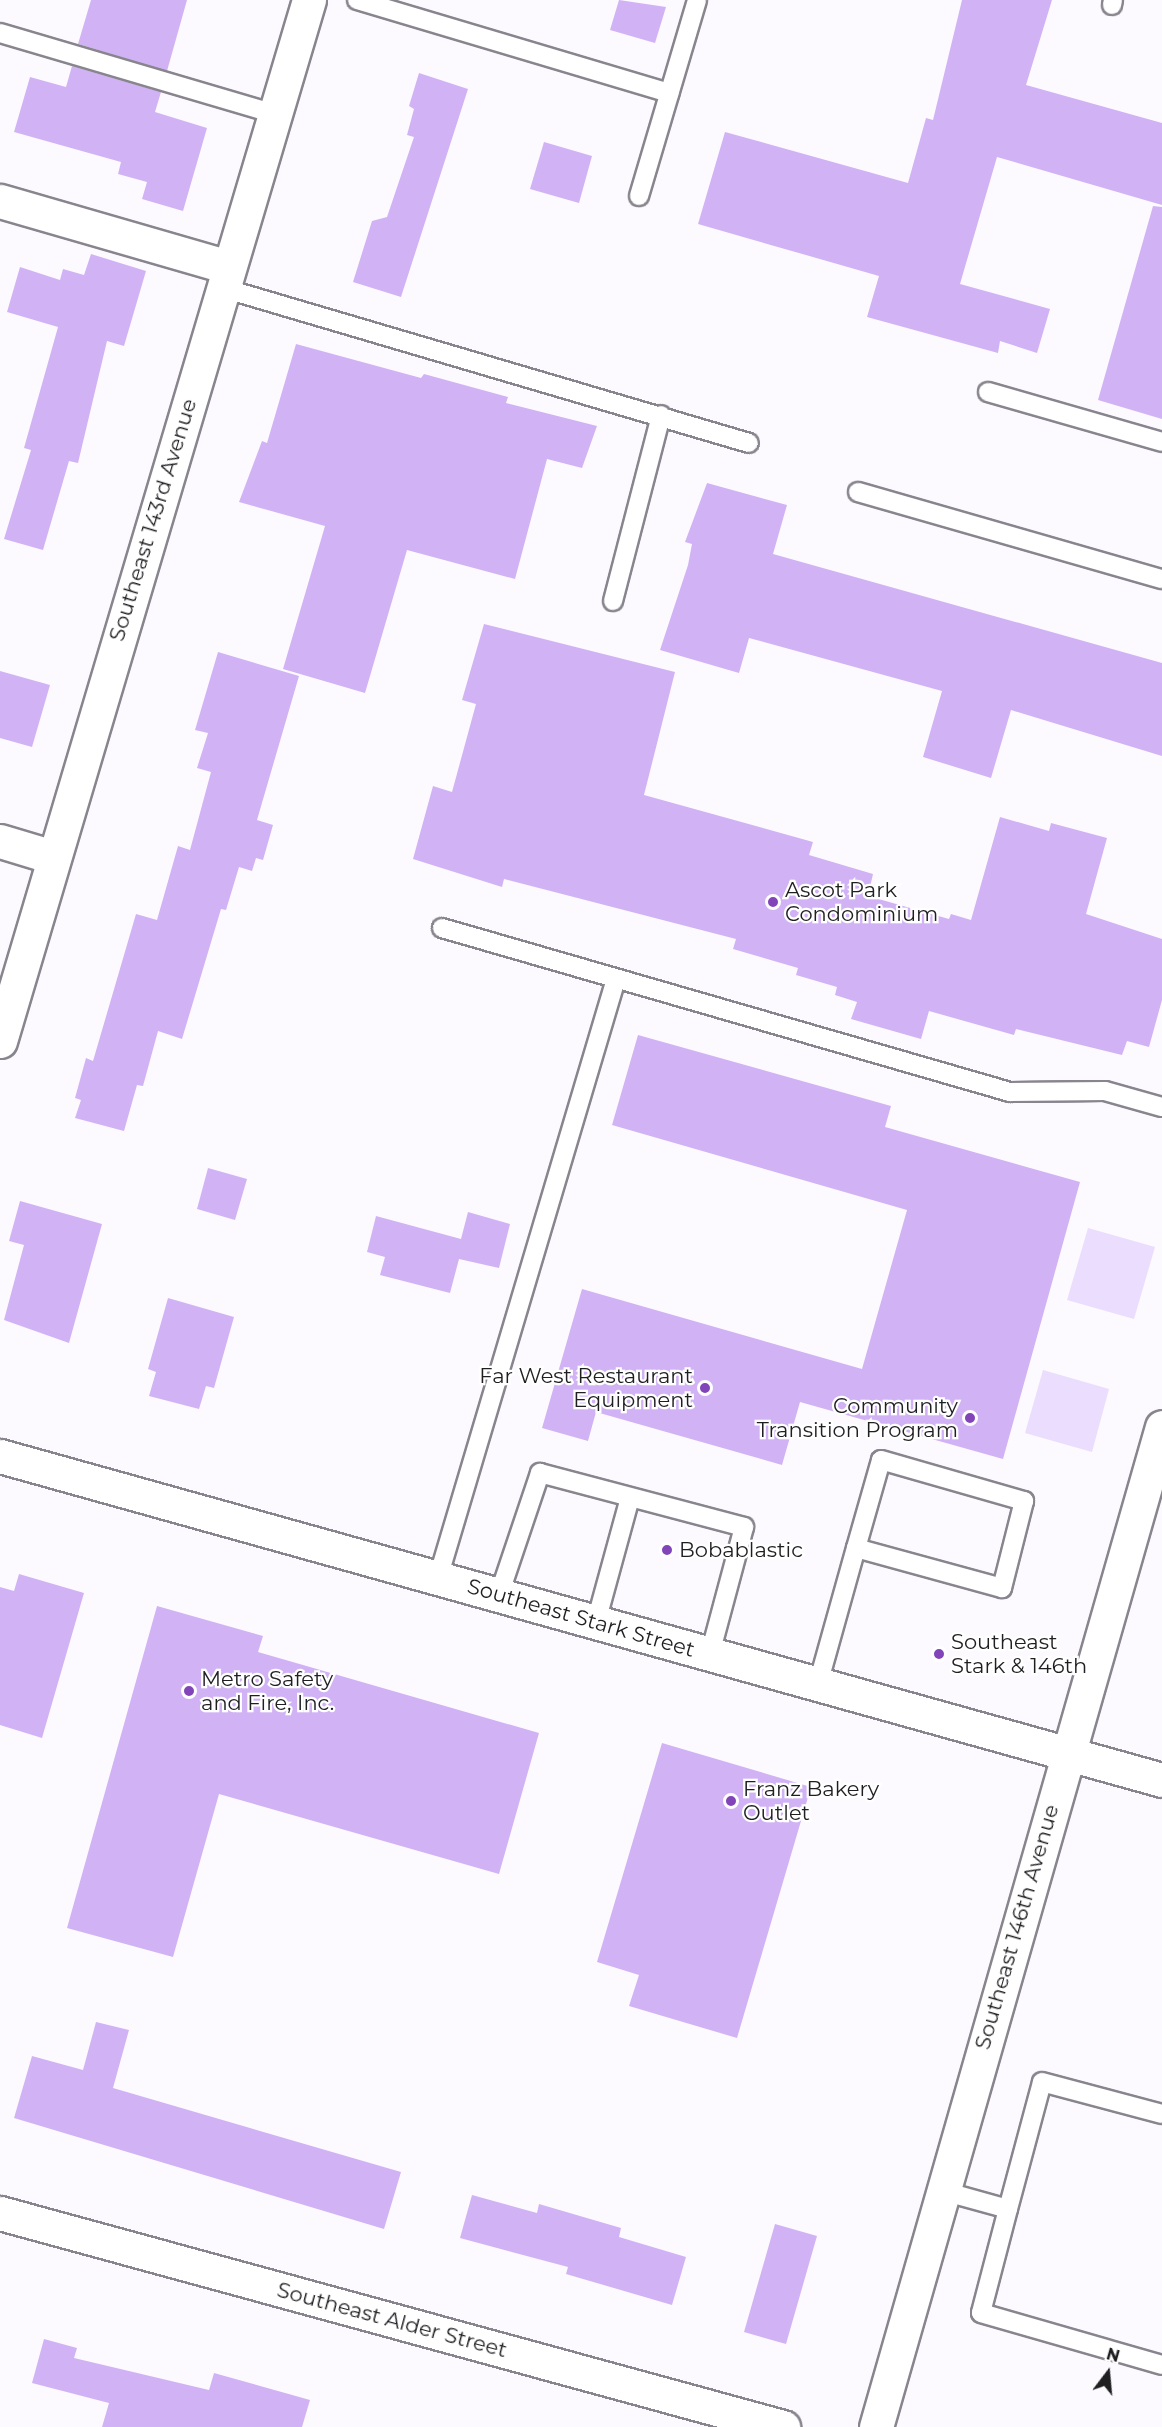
<!DOCTYPE html>
<style>
body{margin:0}
#map{position:relative;width:1162px;height:2427px;overflow:hidden;background:#fcfafe;font-family:Montserrat,sans-serif}
div>[style]{position:absolute}
[style*='--x']{left:calc(var(--x)*1px);top:calc(var(--y)*1px);width:calc(var(--w)*1px);rotate:calc(var(--a)*1deg)}
.green>*{inset:0;background:#ebddfd}
.building>*{inset:0;background:#d1b3f5}
.roads{filter:drop-shadow(2px 0 #89858e) drop-shadow(-2px 0 #89858e) drop-shadow(0 2px #89858e) drop-shadow(0 -2px #89858e)}
.lane>*{height:18px;margin:-9px;padding:0 9px;transform-origin:9px;border-radius:9px;background:#fff}
.street>*{height:33px;margin:-16.5px;padding:0 16.5px;transform-origin:16.5px;border-radius:16.5px;background:#fff}
.primary>*{height:33px;margin:-16.5px;padding:0 16.5px;transform-origin:16.5px;border-radius:16.5px;background:#fff}
.dots>*{width:16px;height:16px;translate:-50% -50%;box-sizing:border-box;border:3px solid #fff;border-radius:50%}
span{translate:-50% -50%;white-space:nowrap;text-align:center;line-height:1.15;-webkit-text-stroke:4.5px #fff;paint-order:stroke}
.street-label{font-size:21px;color:#1f1e21}
.poi-label{font-size:21px;color:#1f1e21}
.left{translate:0 -50%;text-align:left}
.right{translate:-100% -50%;text-align:right}
.north{position:absolute;left:1078px;top:2343px;width:60px;height:60px;-webkit-text-stroke:4px #fff;paint-order:stroke;rotate:16deg;font-size:16px;font-weight:700;line-height:24px;text-align:center;color:#1f1e21}
.north::after{content:'';display:block;margin:auto;width:21px;height:27px;background:#1f1e21;clip-path:polygon(50% 0,100% 100%,50% 72%,0 100%)}
</style>
<div id="map">
<div class="green">
<div style="clip-path:polygon(1088px 1228px,1155px 1247px,1134px 1319px,1067px 1300px)"></div>
<div style="clip-path:polygon(1043px 1370px,1109px 1389px,1092px 1452px,1025px 1433px)"></div>
</div>
<div class="building">
<div style="clip-path:polygon(91px 0,187px 0,167px 71px,78px 44px)"></div>
<div style="clip-path:polygon(619px 0,666px 7px,655px 43px,610px 30px)"></div>
<div style="clip-path:polygon(962px 0,1052px 0,1026px 85px,1162px 123px,1162px 205px,997px 157px,960px 284px,1050px 309px,1037px 353px,1000px 341px,998px 353px,867px 317px,879px 276px,698px 224px,725px 132px,908px 183px,926px 118px,933px 120px)"></div>
<div style="clip-path:polygon(72px 66px,161px 92px,155px 112px,207px 128px,183px 211px,142px 199px,147px 182px,118px 174px,121px 162px,14px 132px,30px 77px,66px 87px)"></div>
<div style="clip-path:polygon(419px 73px,468px 89px,401px 297px,353px 282px,372px 221px,387px 217px,414px 137px,407px 135px,414px 109px,409px 106px)"></div>
<div style="clip-path:polygon(544px 142px,592px 156px,579px 203px,530px 189px)"></div>
<div style="clip-path:polygon(1153px 206px,1162px 207px,1162px 419px,1098px 400px)"></div>
<div style="clip-path:polygon(91px 254px,146px 271px,124px 346px,107px 341px,78px 463px,69px 461px,43px 550px,4px 539px,31px 450px,24px 448px,58px 327px,7px 312px,20px 267px,60px 280px,63px 269px,84px 275px)"></div>
<div style="clip-path:polygon(296px 344px,421px 378px,424px 374px,508px 397px,506px 403px,597px 426px,582px 468px,547px 459px,515px 579px,407px 550px,365px 693px,283px 669px,325px 526px,239px 502px,262px 441px,267px 443px)"></div>
<div style="clip-path:polygon(707px 483px,787px 505px,773px 554px,1162px 663px,1162px 756px,1011px 710px,991px 778px,923px 757px,942px 691px,749px 638px,739px 673px,660px 650px,688px 565px,692px 544px,685px 542px)"></div>
<div style="clip-path:polygon(484px 624px,675px 672px,644px 795px,813px 842px,809px 855px,873px 874px,868px 896px,949px 919px,951px 914px,971px 920px,1000px 817px,1049px 831px,1051px 823px,1107px 838px,1086px 914px,1162px 939px,1162px 1000px,1149px 1047px,1127px 1041px,1122px 1055px,1016px 1029px,1014px 1035px,929px 1011px,921px 1039px,851px 1019px,857px 1002px,835px 995px,837px 987px,796px 975px,798px 968px,733px 949px,736px 939px,504px 879px,502px 887px,413px 859px,433px 786px,452px 792px,476px 704px,462px 700px)"></div>
<div style="clip-path:polygon(218px 652px,299px 676px,257px 820px,273px 825px,263px 860px,256px 858px,252px 871px,239px 867px,226px 910px,221px 909px,182px 1039px,158px 1031px,143px 1086px,137px 1085px,124px 1131px,75px 1118px,81px 1100px,75px 1098px,86px 1058px,93px 1061px,136px 914px,157px 920px,178px 846px,190px 850px,211px 772px,197px 768px,208px 733px,195px 730px)"></div>
<div style="clip-path:polygon(0 671px,50px 685px,32px 747px,0 738px)"></div>
<div style="clip-path:polygon(638px 1035px,891px 1106px,885px 1127px,1080px 1182px,1003px 1459px,800px 1402px,782px 1465px,596px 1412px,588px 1441px,542px 1428px,582px 1289px,862px 1369px,907px 1210px,612px 1125px)"></div>
<div style="clip-path:polygon(208px 1168px,247px 1179px,235px 1220px,197px 1209px)"></div>
<div style="clip-path:polygon(20px 1201px,102px 1224px,69px 1343px,4px 1320px,24px 1245px,9px 1241px)"></div>
<div style="clip-path:polygon(468px 1212px,510px 1224px,499px 1268px,459px 1259px,450px 1293px,380px 1275px,385px 1257px,367px 1252px,376px 1216px,461px 1239px)"></div>
<div style="clip-path:polygon(168px 1298px,234px 1317px,214px 1388px,206px 1386px,199px 1409px,149px 1396px,156px 1372px,148px 1369px)"></div>
<div style="clip-path:polygon(19px 1574px,84px 1593px,42px 1738px,0 1725px,0 1587px,14px 1591px)"></div>
<div style="clip-path:polygon(157px 1606px,263px 1636px,258px 1652px,539px 1733px,499px 1874px,219px 1794px,173px 1957px,67px 1928px)"></div>
<div style="clip-path:polygon(662px 1743px,811px 1787px,737px 2038px,629px 2006px,639px 1975px,597px 1962px)"></div>
<div style="clip-path:polygon(96px 2022px,129px 2030px,113px 2088px,401px 2172px,384px 2229px,14px 2118px,32px 2056px,83px 2070px)"></div>
<div style="clip-path:polygon(472px 2195px,537px 2213px,539px 2204px,621px 2228px,619px 2237px,686px 2257px,672px 2305px,566px 2274px,568px 2267px,460px 2238px)"></div>
<div style="clip-path:polygon(775px 2224px,817px 2236px,786px 2344px,744px 2332px)"></div>
<div style="clip-path:polygon(44px 2339px,77px 2348px,74px 2358px,209px 2390px,214px 2373px,310px 2400px,302px 2427px,102px 2427px,109px 2403px,32px 2383px)"></div>
</div>
<div class="roads">
<div class="lane">
<div style="--x:357;--y:0;--w:326;--a:16.6"></div>
<div style="--x:1112;--y:5;--w:5;--a:-79"></div>
<div style="--x:0;--y:33;--w:287;--a:16.4"></div>
<div style="--x:639;--y:196;--w:204;--a:-73.5"></div>
<div style="--x:223;--y:288;--w:548;--a:16.42"></div>
<div style="--x:988;--y:392;--w:181;--a:16"></div>
<div style="--x:858;--y:492;--w:316;--a:16"></div>
<div style="--x:613;--y:601;--w:192;--a:-75.5"></div>
<div style="--x:442;--y:928;--w:591;--a:16.11"></div>
<div style="--x:1010;--y:1092;--w:95;--a:-0.6"></div>
<div style="--x:1105;--y:1091;--w:59;--a:15.7"></div>
<div style="--x:438;--y:1578;--w:625;--a:-73.45"></div>
<div style="--x:499;--y:1595;--w:129;--a:-71.4"></div>
<div style="--x:540;--y:1473;--w:211;--a:14.8"></div>
<div style="--x:744;--y:1527;--w:131;--a:105"></div>
<div style="--x:596;--y:1622;--w:129;--a:-74.7"></div>
<div style="--x:818;--y:1684;--w:141;--a:-74.4"></div>
<div style="--x:856;--y:1548;--w:91;--a:-74.1"></div>
<div style="--x:881;--y:1460;--w:149;--a:16"></div>
<div style="--x:1024;--y:1501;--w:90;--a:104.2"></div>
<div style="--x:1002;--y:1588;--w:151;--a:-164.7"></div>
<div style="--x:943;--y:2191;--w:67;--a:15.5"></div>
<div style="--x:1008;--y:2209;--w:131;--a:-75"></div>
<div style="--x:1042;--y:2082;--w:124;--a:14.9"></div>
<div style="--x:1008;--y:2209;--w:107;--a:104.6"></div>
<div style="--x:981;--y:2313;--w:188;--a:16"></div>
</div>
<div class="street">
<div style="--x:0;--y:201;--w:238;--a:16.1"></div>
<div style="--x:0;--y:841;--w:55;--a:16.8"></div>
<div style="--x:0;--y:1041;--w:1086;--a:-73.47"></div>
<div style="--x:0;--y:2213;--w:812;--a:15.29"></div>
<div style="--x:876;--y:2427;--w:1040;--a:-74.04"></div>
</div>
<div class="primary">
<div style="--x:0;--y:1456;--w:1206;--a:15.58"></div>
</div>
</div>
<div class="dots">
<div style="left:773px;top:902px;background:#8244b9"></div>
<div style="left:705px;top:1388px;background:#8244b9"></div>
<div style="left:970px;top:1418px;background:#8244b9"></div>
<div style="left:667px;top:1550px;background:#8244b9"></div>
<div style="left:939px;top:1654px;background:#8244b9"></div>
<div style="left:189px;top:1691px;background:#8244b9"></div>
<div style="left:731px;top:1801px;background:#8244b9"></div>
</div>
<div class="street-label">
<span style="left:153px;top:520px;rotate:-73deg">Southeast 143rd Avenue</span>
<span style="left:581px;top:1618px;rotate:16deg">Southeast Stark Street</span>
<span style="left:1017px;top:1927px;rotate:-74deg">Southeast 146th Avenue</span>
<span style="left:392px;top:2320px;rotate:15deg">Southeast Alder Street</span>
</div>
<div class="poi-label">
<span class="left" style="left:785px;top:902px">Ascot Park<br>Condominium</span>
<span class="right" style="left:693px;top:1388px">Far West Restaurant<br>Equipment</span>
<span class="right" style="left:958px;top:1418px">Community<br>Transition Program</span>
<span class="left" style="left:679px;top:1550px">Bobablastic</span>
<span class="left" style="left:951px;top:1654px">Southeast<br>Stark &amp; 146th</span>
<span class="left" style="left:201px;top:1691px">Metro Safety<br>and Fire, Inc.</span>
<span class="left" style="left:743px;top:1801px">Franz Bakery<br>Outlet</span>
</div>
<div class="north">N</div>
</div>
